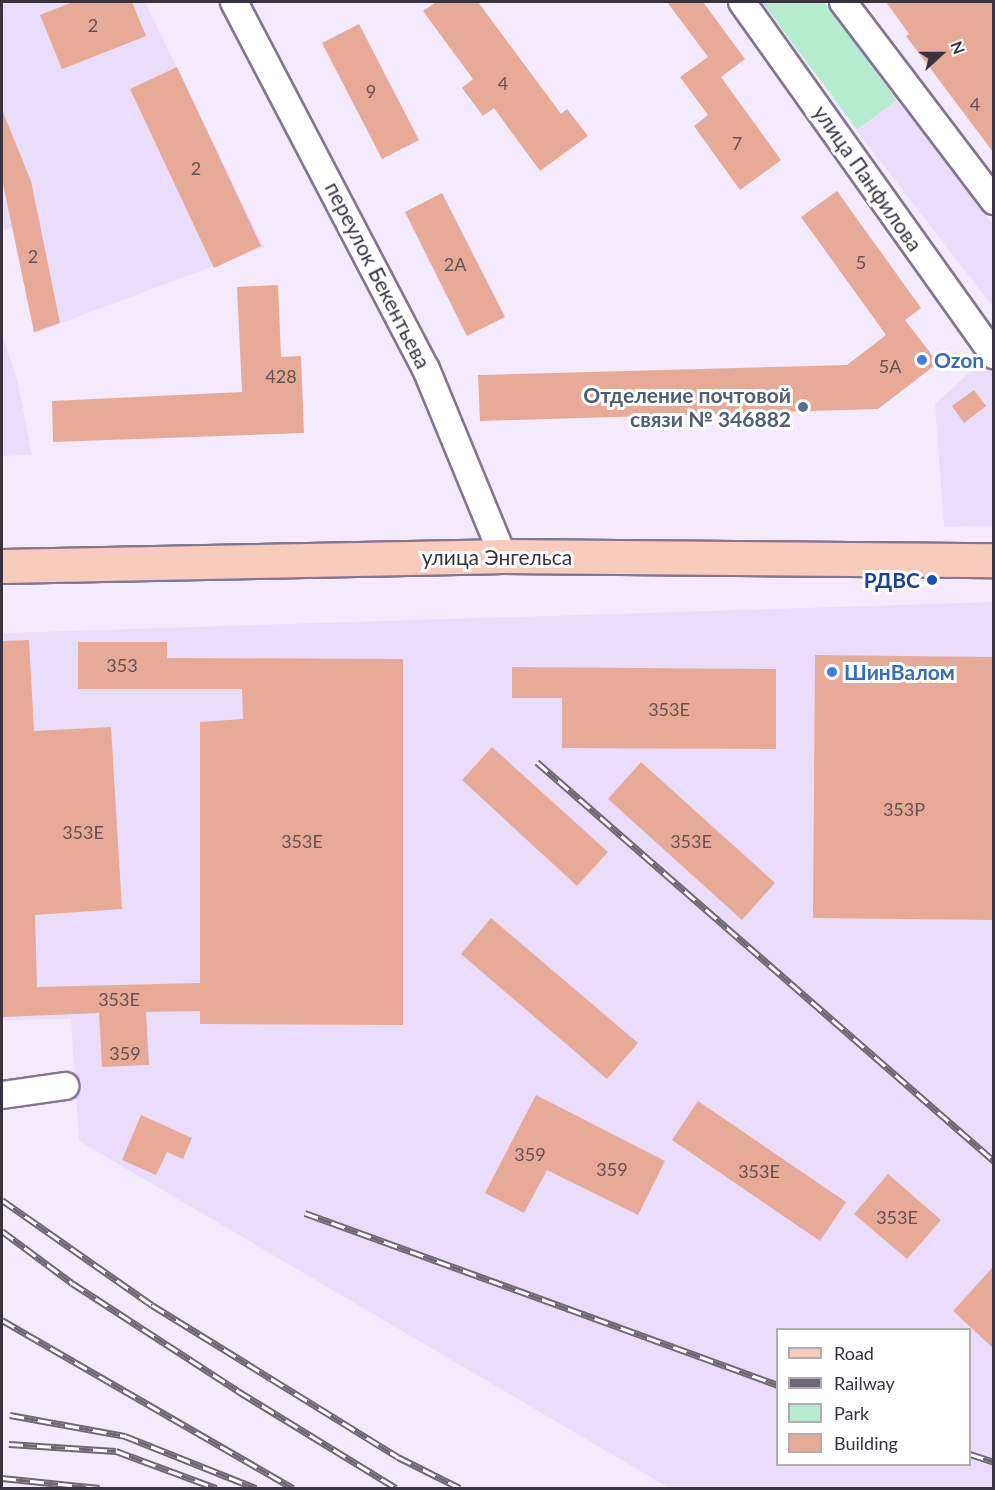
<!DOCTYPE html>
<meta charset="utf-8">
<style>
body{margin:0}
#map{position:relative;width:995px;height:1490px;overflow:hidden;background:#f3ebfd;font-family:Lato,sans-serif}
div>[style]{position:absolute}
[style*='--x']{left:calc(var(--x)*1px);top:calc(var(--y)*1px);width:calc(var(--w)*1px);rotate:calc(var(--a)*1deg)}
.built>*{inset:0;background:#eaddfb}
.green>*{inset:0;background:#b5eccf}
.building>*{inset:0;background:#e7aa96}
.roads{filter:drop-shadow(2px 0 #827690) drop-shadow(-2px 0 #827690) drop-shadow(0 2px #827690) drop-shadow(0 -2px #827690)}
.minor>*{height:26px;margin:-13px;padding:0 13px;transform-origin:13px;border-radius:13px;background:#fff}
.major>*{height:33px;margin:-16.5px;padding:0 16.5px;transform-origin:16.5px;border-radius:16.5px;background:#f8cbbd}
.rail>*{height:7px;margin-top:-3.5px;transform-origin:0;background:repeating-linear-gradient(90deg,#fff 0 14px,#6e6875 0 28px);box-sizing:border-box;border-block:2px solid #6e6875}
.dots>*{width:16px;height:16px;translate:-50% -50%;box-sizing:border-box;border:3px solid #fff;border-radius:50%}
span{translate:-50% -50%;white-space:nowrap;text-align:center;line-height:1.15;-webkit-text-stroke:6px #fff;paint-order:stroke}
.number-label{font-size:18px;color:#645154}
.number-label span{-webkit-text-stroke-width:0}
.street-label{font-size:21px;color:#38333e}
.shop-label{font-size:21px;color:#366cbe;font-weight:700}
.left{translate:0 -50%;text-align:left}
.service-label{font-size:21px;color:#4e5e75;font-weight:700}
.right{translate:-100% -50%;text-align:right}
.transit-label{font-size:21px;color:#164399;font-weight:700}
.frame{position:absolute;inset:0;border:3px solid #38333e;pointer-events:none}
.legend{position:absolute;left:776px;top:1328px;width:195px;height:138px;box-sizing:border-box;background:#fff;border:2px solid #afadb2;margin:0;padding:8px 10px;list-style:none;font-size:18px;color:#38333e}
.legend li{display:flex;align-items:center;gap:12px;height:30px}
.legend b{width:30px;border:2px solid #afadb2}
.north{position:absolute;left:911px;top:24px;width:60px;height:60px;-webkit-text-stroke:4px #fff;paint-order:stroke;rotate:69deg;font-size:16px;font-weight:700;line-height:24px;text-align:center;color:#38333e}
.north::after{content:'';display:block;margin:auto;width:21px;height:27px;background:#38333e;clip-path:polygon(50% 0,100% 100%,50% 72%,0 100%)}
</style>
<div id="map">
<div class="built">
<div style="clip-path:polygon(2px 2px,145px 2px,264px 247px,35px 333px,15px 226px,2px 231px)"></div>
<div style="clip-path:polygon(897px 100px,993px 224px,993px 307px,857px 131px)"></div>
<div style="clip-path:polygon(2px 334px,18px 383px,32px 455px,2px 456px)"></div>
<div style="clip-path:polygon(985px 358px,994px 370px,993px 526px,944px 527px,935px 404px)"></div>
<div style="clip-path:polygon(evenodd,993px 602px,993px 1488px,669px 1488px,79px 1141px,71px 1019px,2px 1020px,2px 633px,993px 602px,778px 1330px,970px 1330px,970px 1464px,778px 1464px,778px 1330px)"></div>
</div>
<div class="green">
<div style="clip-path:polygon(762px 2px,824px 2px,897px 100px,857px 130px)"></div>
</div>
<div class="building">
<div style="clip-path:polygon(73px 2px,132px 2px,146px 36px,62px 69px,40px 15px)"></div>
<div style="clip-path:polygon(436px 2px,478px 2px,561px 114px,567px 109px,588px 136px,540px 171px,494px 108px,483px 116px,462px 88px,473px 79px,423px 11px)"></div>
<div style="clip-path:polygon(667px 2px,703px 2px,745px 59px,721px 77px,781px 160px,740px 190px,694px 126px,708px 115px,680px 77px,708px 57px)"></div>
<div style="clip-path:polygon(886px 2px,993px 2px,993px 152px,906px 36px,909px 34px)"></div>
<div style="clip-path:polygon(359px 24px,419px 140px,382px 159px,322px 43px)"></div>
<div style="clip-path:polygon(177px 67px,261px 246px,214px 268px,130px 89px)"></div>
<div style="clip-path:polygon(2px 110px,31px 181px,60px 323px,34px 332px,2px 179px)"></div>
<div style="clip-path:polygon(837px 191px,921px 308px,905px 320px,938px 363px,878px 409px,480px 421px,478px 375px,847px 365px,886px 335px,801px 217px)"></div>
<div style="clip-path:polygon(442px 193px,505px 317px,467px 336px,405px 212px)"></div>
<div style="clip-path:polygon(278px 285px,281px 357px,301px 356px,304px 433px,53px 442px,52px 401px,242px 392px,237px 287px)"></div>
<div style="clip-path:polygon(974px 390px,986px 406px,964px 423px,952px 406px)"></div>
<div style="clip-path:polygon(29px 640px,34px 731px,111px 727px,122px 909px,35px 915px,37px 987px,200px 983px,200px 722px,243px 719px,242px 689px,78px 689px,78px 642px,167px 642px,167px 658px,403px 659px,403px 1025px,200px 1024px,200px 1011px,146px 1012px,149px 1065px,102px 1067px,99px 1013px,2px 1017px,2px 641px)"></div>
<div style="clip-path:polygon(815px 655px,993px 657px,993px 920px,813px 918px)"></div>
<div style="clip-path:polygon(512px 667px,776px 669px,776px 749px,562px 748px,562px 698px,512px 698px)"></div>
<div style="clip-path:polygon(492px 747px,608px 852px,577px 886px,462px 780px)"></div>
<div style="clip-path:polygon(641px 762px,775px 883px,742px 920px,608px 799px)"></div>
<div style="clip-path:polygon(491px 918px,638px 1043px,607px 1079px,461px 954px)"></div>
<div style="clip-path:polygon(536px 1095px,665px 1161px,638px 1215px,547px 1170px,524px 1213px,485px 1193px)"></div>
<div style="clip-path:polygon(698px 1101px,846px 1202px,820px 1241px,672px 1140px)"></div>
<div style="clip-path:polygon(141px 1115px,192px 1138px,183px 1159px,167px 1152px,156px 1175px,122px 1160px)"></div>
<div style="clip-path:polygon(888px 1174px,941px 1220px,907px 1259px,854px 1214px)"></div>
<div style="clip-path:polygon(993px 1267px,993px 1348px,953px 1311px)"></div>
</div>
<div class="roads">
<div class="minor">
<div style="--x:234;--y:2;--w:414;--a:62.4"></div>
<div style="--x:426;--y:369;--w:202;--a:67.6"></div>
<div style="--x:742;--y:2;--w:434;--a:54.5"></div>
<div style="--x:843;--y:2;--w:250;--a:52.8"></div>
<div style="--x:2;--y:1095;--w:64;--a:-8.1"></div>
</div>
<div class="major">
<div style="--x:2;--y:566;--w:501;--a:-1.14"></div>
<div style="--x:503;--y:556;--w:491;--a:0.5"></div>
</div>
</div>
<div class="rail">
<div style="--x:537;--y:762;--w:607;--a:41.12"></div>
<div style="--x:2;--y:1200;--w:183;--a:35"></div>
<div style="--x:152;--y:1305;--w:289;--a:31.7"></div>
<div style="--x:398;--y:1457;--w:69;--a:26.6"></div>
<div style="--x:305;--y:1213;--w:503;--a:19.98"></div>
<div style="--x:2;--y:1231;--w:87;--a:36.6"></div>
<div style="--x:72;--y:1283;--w:198;--a:33"></div>
<div style="--x:238;--y:1391;--w:185;--a:31.5"></div>
<div style="--x:2;--y:1320;--w:336;--a:30"></div>
<div style="--x:10;--y:1415;--w:117;--a:10.3"></div>
<div style="--x:125;--y:1436;--w:141;--a:21.7"></div>
<div style="--x:9;--y:1444;--w:107;--a:3.7"></div>
<div style="--x:116;--y:1451;--w:107;--a:20.3"></div>
<div style="--x:970;--y:1454;--w:25;--a:18"></div>
<div style="--x:2;--y:1478;--w:98;--a:5.9"></div>
</div>
<div class="dots">
<div style="left:922px;top:360px;background:#3f7fe0"></div>
<div style="left:803px;top:407px;background:#5c6f8a"></div>
<div style="left:932px;top:580px;background:#1a4fb4"></div>
<div style="left:832px;top:672px;background:#3f7fe0"></div>
</div>
<div class="number-label">
<span style="left:93px;top:25px">2</span>
<span style="left:503px;top:83px">4</span>
<span style="left:371px;top:91px">9</span>
<span style="left:975px;top:104px">4</span>
<span style="left:737px;top:143px">7</span>
<span style="left:196px;top:168px">2</span>
<span style="left:33px;top:256px">2</span>
<span style="left:861px;top:262px">5</span>
<span style="left:455px;top:264px">2А</span>
<span style="left:890px;top:366px">5А</span>
<span style="left:281px;top:376px">428</span>
<span style="left:122px;top:665px">353</span>
<span style="left:669px;top:709px">353Е</span>
<span style="left:904px;top:809px">353Р</span>
<span style="left:83px;top:832px">353Е</span>
<span style="left:302px;top:841px">353Е</span>
<span style="left:691px;top:841px">353Е</span>
<span style="left:119px;top:999px">353Е</span>
<span style="left:125px;top:1053px">359</span>
<span style="left:530px;top:1154px">359</span>
<span style="left:612px;top:1169px">359</span>
<span style="left:759px;top:1171px">353Е</span>
<span style="left:897px;top:1217px">353Е</span>
</div>
<div class="street-label">
<span style="left:868px;top:178px;rotate:55deg">улица Панфилова</span>
<span style="left:378px;top:275px;rotate:63deg">переулок Бекентьева</span>
<span style="left:497px;top:557px">улица Энгельса</span>
</div>
<div class="shop-label">
<span class="left" style="left:934px;top:360px">Ozon</span>
<span class="left" style="left:844px;top:672px">ШинВалом</span>
</div>
<div class="service-label">
<span class="right" style="left:791px;top:407px">Отделение почтовой<br>связи № 346882</span>
</div>
<div class="transit-label">
<span class="right" style="left:920px;top:580px">РДВС</span>
</div>
<div class="frame"></div>
<ul class="legend">
<li><b style="height:8px;background:#f8cbbd"></b>Road</li>
<li><b style="height:8px;background:#6e6875"></b>Railway</li>
<li><b style="height:16px;background:#b5eccf"></b>Park</li>
<li><b style="height:16px;background:#e7aa96"></b>Building</li>
</ul>
<div class="north">N</div>
</div>
